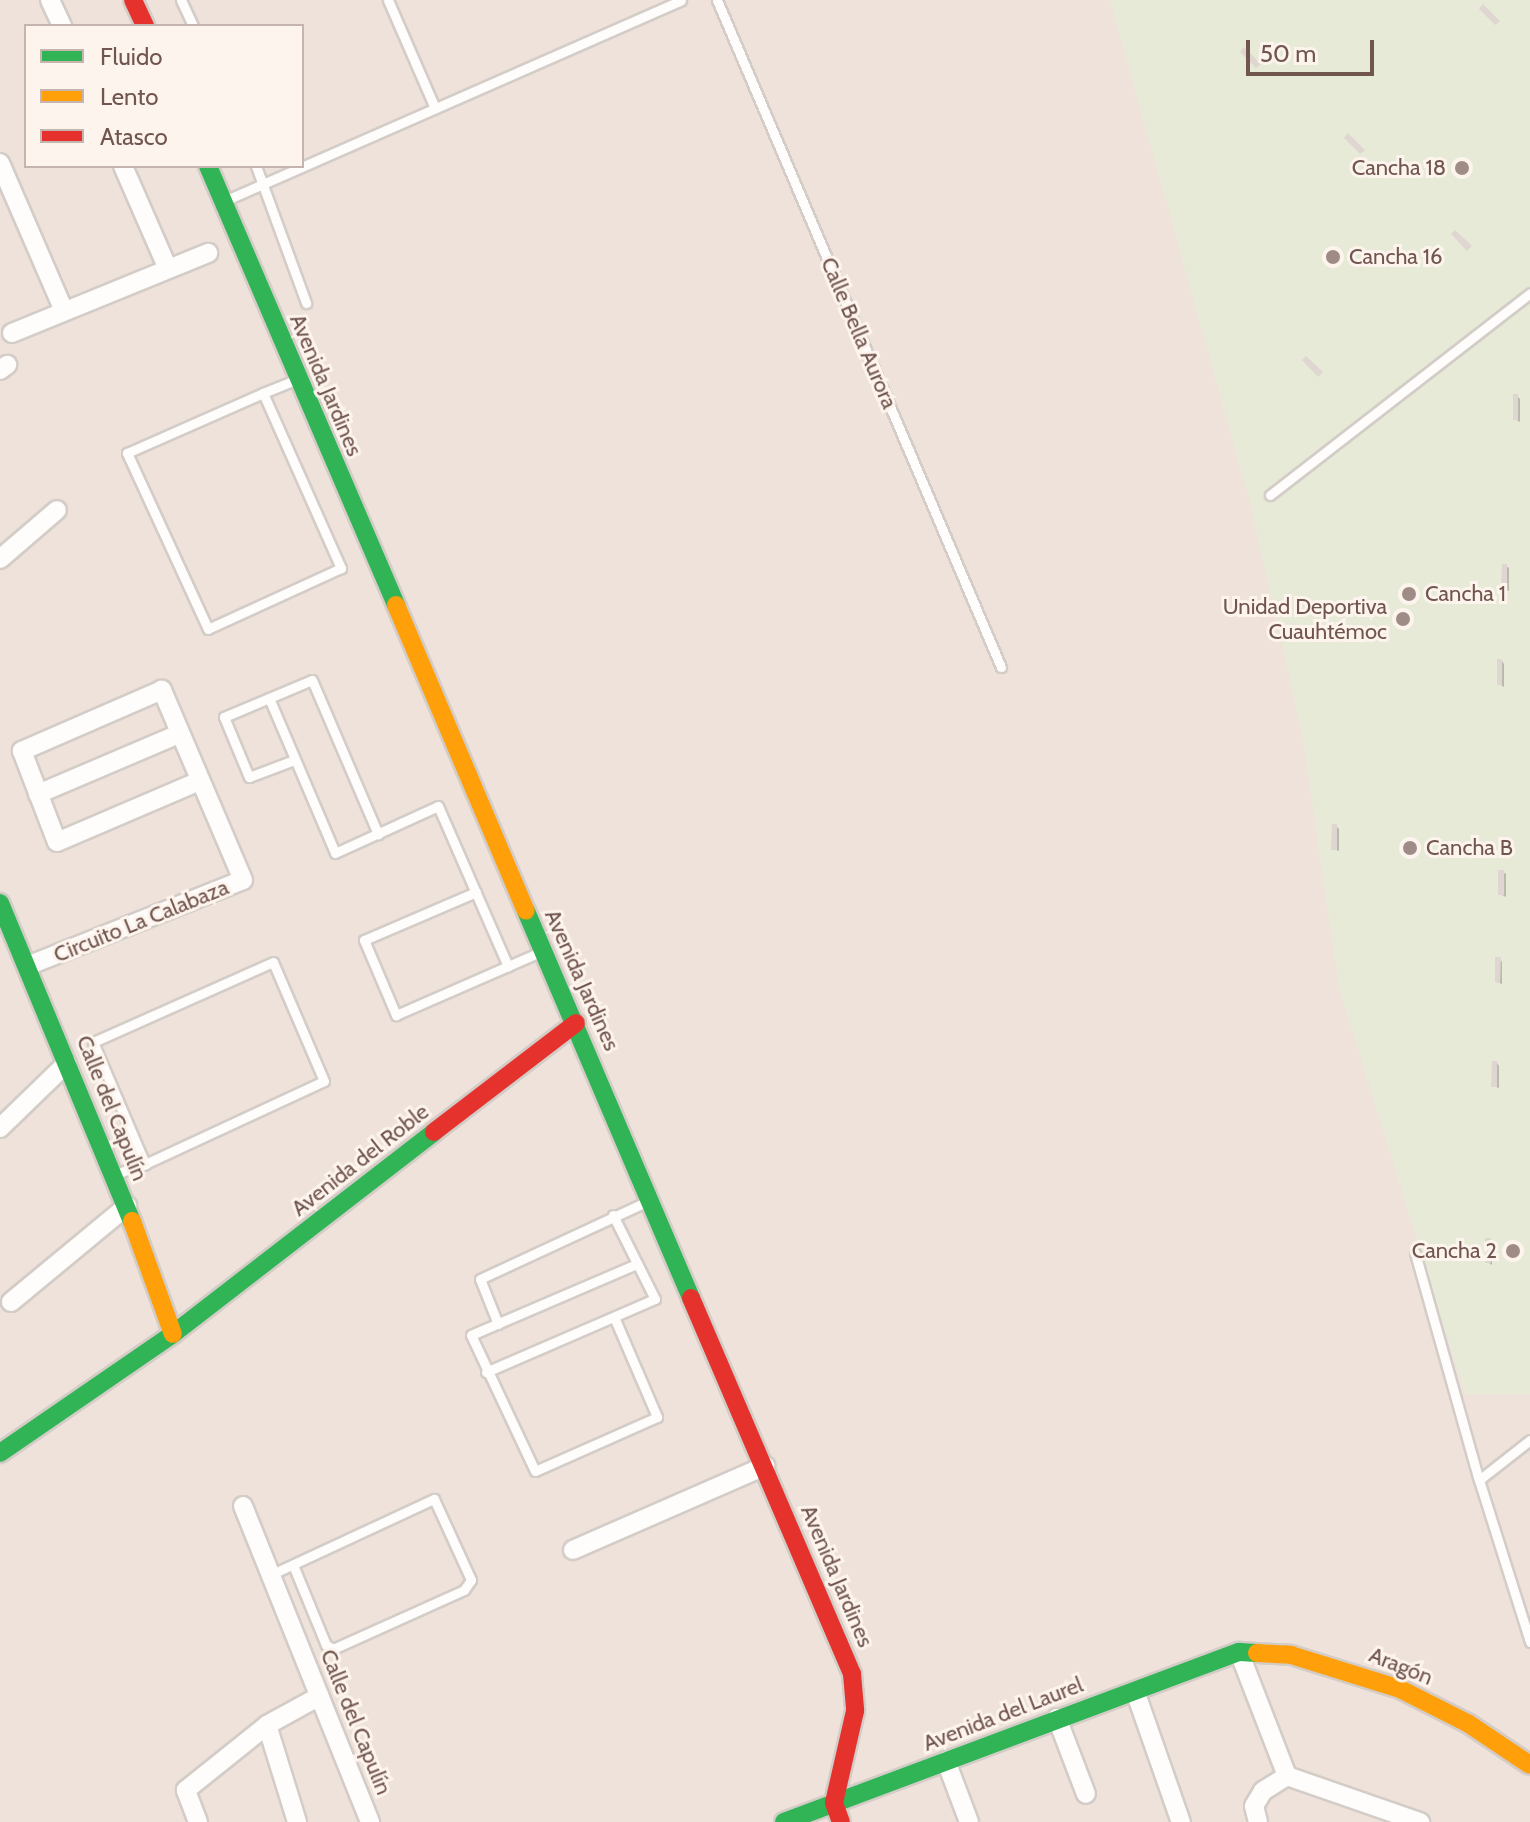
<!DOCTYPE html>
<meta charset="utf-8">
<style>
body{margin:0}
#map{position:relative;width:1530px;height:1822px;overflow:hidden;background:#f6f0eb;font-family:Cabin,sans-serif}
div>[style]{position:absolute}
[style*='--x']{left:calc(var(--x)*1px);top:calc(var(--y)*1px);width:calc(var(--w)*1px);rotate:calc(var(--a)*1deg)}
.residential>*{inset:0;background:#eee2da}
.green>*{inset:0;background:#e6ead7}
.shadow>*{inset:0;background:#0003}
.building>*{inset:0;background:#dfd6d1}
.roads{filter:drop-shadow(2px 0 #d3ccc7) drop-shadow(-2px 0 #d3ccc7) drop-shadow(0 2px #d3ccc7) drop-shadow(0 -2px #d3ccc7)}
.lane>*{height:9px;margin:-4.5px;padding:0 4.5px;transform-origin:4.5px;border-radius:4.5px;background:#fefdfc}
.street>*{height:18px;margin:-9px;padding:0 9px;transform-origin:9px;border-radius:9px;background:#fefdfc}
.fast>*{height:18px;margin:-9px;padding:0 9px;transform-origin:9px;border-radius:9px;background:#30b455}
.slow>*{height:18px;margin:-9px;padding:0 9px;transform-origin:9px;border-radius:9px;background:#ff9f0a}
.jam>*{height:18px;margin:-9px;padding:0 9px;transform-origin:9px;border-radius:9px;background:#e5322d}
.dots>*{width:22px;height:22px;translate:-50% -50%;box-sizing:border-box;border:4px solid #fdf4ed;border-radius:50%}
span{translate:-50% -50%;white-space:nowrap;text-align:center;line-height:1.15;-webkit-text-stroke:6px #fdf4ed;paint-order:stroke}
.poi-label{font-size:22px;color:#71564f}
.right{translate:-100% -50%;text-align:right}
.left{translate:0 -50%;text-align:left}
.street-label{font-size:22px;color:#71564f}
.legend{position:absolute;left:24px;top:24px;width:280px;height:144px;box-sizing:border-box;background:#fdf4ed;border:2px solid #c5b5ae;margin:0;padding:10px 14px;list-style:none;font-size:24px;color:#71564f}
.legend li{display:flex;align-items:center;gap:16px;height:40px}
.legend b{width:40px;border:2px solid #c5b5ae}
.scale{position:absolute;left:1246px;top:40px;width:128px;height:36px;box-sizing:border-box;border:4px solid #71564f;border-top:0;padding-left:10px;font-size:24px;line-height:28px;white-space:nowrap;color:#71564f;-webkit-text-stroke:6px #fdf4ed;paint-order:stroke}
</style>
<div id="map">
<div class="residential">
<div style="clip-path:polygon(evenodd,0 0,1530px 0,1530px 1822px,0 1822px,0 0,26px 26px,302px 26px,302px 166px,26px 166px,26px 26px)"></div>
</div>
<div class="green">
<div style="clip-path:polygon(1110px 0,1530px 0,1530px 1394px,1465px 1394px,1339px 988px,1303px 738px,1249px 499px)"></div>
</div>
<div class="shadow">
<div style="clip-path:polygon(1517px 396px,1520px 399px,1520px 422px,1515px 419px)"></div>
<div style="clip-path:polygon(1506px 566px,1509px 568px,1509px 591px,1503px 589px)"></div>
<div style="clip-path:polygon(1502px 661px,1504px 664px,1504px 687px,1499px 684px)"></div>
<div style="clip-path:polygon(1336px 826px,1339px 829px,1339px 851px,1333px 849px)"></div>
<div style="clip-path:polygon(1503px 872px,1506px 874px,1506px 897px,1500px 894px)"></div>
<div style="clip-path:polygon(1500px 959px,1502px 962px,1502px 984px,1497px 982px)"></div>
<div style="clip-path:polygon(1497px 1063px,1499px 1066px,1499px 1088px,1493px 1086px)"></div>
<div style="clip-path:polygon(1490px 1240px,1492px 1242px,1492px 1265px,1487px 1262px)"></div>
</div>
<div class="building">
<div style="clip-path:polygon(1483px 4px,1500px 21px,1495px 25px,1479px 9px)"></div>
<div style="clip-path:polygon(1244px 47px,1261px 64px,1256px 68px,1240px 52px)"></div>
<div style="clip-path:polygon(1348px 133px,1365px 150px,1360px 154px,1344px 138px)"></div>
<div style="clip-path:polygon(1455px 230px,1472px 246px,1467px 251px,1451px 234px)"></div>
<div style="clip-path:polygon(1306px 356px,1323px 372px,1318px 377px,1302px 360px)"></div>
<div style="clip-path:polygon(1513px 394px,1518px 394px,1518px 420px,1513px 420px)"></div>
<div style="clip-path:polygon(1502px 564px,1507px 564px,1507px 589px,1501px 589px)"></div>
<div style="clip-path:polygon(1497px 659px,1502px 659px,1502px 685px,1497px 685px)"></div>
<div style="clip-path:polygon(1332px 824px,1337px 824px,1337px 850px,1331px 850px)"></div>
<div style="clip-path:polygon(1498px 870px,1504px 870px,1504px 895px,1498px 895px)"></div>
<div style="clip-path:polygon(1495px 957px,1501px 957px,1500px 983px,1495px 982px)"></div>
<div style="clip-path:polygon(1492px 1061px,1497px 1061px,1497px 1087px,1491px 1087px)"></div>
<div style="clip-path:polygon(1485px 1238px,1491px 1238px,1491px 1263px,1485px 1263px)"></div>
</div>
<div class="roads">
<div class="lane">
<div style="--x:181;--y:0;--w:29;--a:65"></div>
<div style="--x:388;--y:0;--w:118;--a:66.5"></div>
<div style="--x:717;--y:0;--w:725;--a:66.94"></div>
<div style="--x:256;--y:166;--w:146;--a:69.9"></div>
<div style="--x:224;--y:201;--w:499;--a:-23.7"></div>
<div style="--x:263;--y:393;--w:192;--a:66"></div>
<div style="--x:341;--y:568;--w:146;--a:155.4"></div>
<div style="--x:208;--y:629;--w:194;--a:-114.7"></div>
<div style="--x:127;--y:453;--w:149;--a:-23.8"></div>
<div style="--x:263;--y:393;--w:35;--a:-22"></div>
<div style="--x:1270;--y:495;--w:329;--a:-37.8"></div>
<div style="--x:269;--y:698;--w:168;--a:66.9"></div>
<div style="--x:335;--y:853;--w:113;--a:-24.5"></div>
<div style="--x:438;--y:806;--w:175;--a:66.4"></div>
<div style="--x:294;--y:760;--w:48;--a:159.3"></div>
<div style="--x:249;--y:777;--w:65;--a:-112.6"></div>
<div style="--x:224;--y:717;--w:95;--a:-22.8"></div>
<div style="--x:312;--y:680;--w:168;--a:66.8"></div>
<div style="--x:476;--y:892;--w:122;--a:156.8"></div>
<div style="--x:364;--y:940;--w:82;--a:66.9"></div>
<div style="--x:396;--y:1015;--w:157;--a:-23.6"></div>
<div style="--x:115;--y:1174;--w:32;--a:-18"></div>
<div style="--x:145;--y:1164;--w:197;--a:-24.9"></div>
<div style="--x:324;--y:1081;--w:129;--a:-113.2"></div>
<div style="--x:273;--y:962;--w:197;--a:156"></div>
<div style="--x:93;--y:1042;--w:133;--a:66.9"></div>
<div style="--x:1415;--y:1253;--w:236;--a:74.3"></div>
<div style="--x:1479;--y:1480;--w:65;--a:-38.1"></div>
<div style="--x:614;--y:1317;--w:109;--a:66.7"></div>
<div style="--x:657;--y:1417;--w:133;--a:156.1"></div>
<div style="--x:535;--y:1471;--w:150;--a:-115.2"></div>
<div style="--x:471;--y:1335;--w:181;--a:-23.2"></div>
<div style="--x:498;--y:1324;--w:48;--a:-111.8"></div>
<div style="--x:480;--y:1279;--w:185;--a:-24.9"></div>
<div style="--x:486;--y:1372;--w:184;--a:-23.4"></div>
<div style="--x:655;--y:1299;--w:94;--a:-116.6"></div>
<div style="--x:1479;--y:1480;--w:170;--a:72.5"></div>
<div style="--x:270;--y:1575;--w:181;--a:-24.9"></div>
<div style="--x:434;--y:1499;--w:89;--a:65.4"></div>
<div style="--x:471;--y:1580;--w:12;--a:125"></div>
<div style="--x:464;--y:1590;--w:144;--a:155.8"></div>
<div style="--x:333;--y:1649;--w:8;--a:-150"></div>
<div style="--x:326;--y:1645;--w:87;--a:-112.4"></div>
</div>
<div class="street">
<div style="--x:50;--y:0;--w:29;--a:65"></div>
<div style="--x:0;--y:163;--w:161;--a:66.6"></div>
<div style="--x:123;--y:166;--w:112;--a:66.4"></div>
<div style="--x:12;--y:333;--w:212;--a:-22.2"></div>
<div style="--x:0;--y:370;--w:9;--a:-36"></div>
<div style="--x:0;--y:559;--w:75;--a:-40.7"></div>
<div style="--x:38;--y:794;--w:153;--a:-23.1"></div>
<div style="--x:27;--y:966;--w:232;--a:-21.7"></div>
<div style="--x:243;--y:880;--w:207;--a:-113.1"></div>
<div style="--x:162;--y:690;--w:153;--a:156.5"></div>
<div style="--x:22;--y:751;--w:97;--a:69"></div>
<div style="--x:57;--y:842;--w:155;--a:-23.2"></div>
<div style="--x:0;--y:1128;--w:93;--a:-44.1"></div>
<div style="--x:11;--y:1302;--w:151;--a:-39.6"></div>
<div style="--x:243;--y:1506;--w:341;--a:68.1"></div>
<div style="--x:573;--y:1550;--w:210;--a:-23.6"></div>
<div style="--x:1239;--y:1652;--w:133;--a:68.8"></div>
<div style="--x:1135;--y:1691;--w:139;--a:70.7"></div>
<div style="--x:1057;--y:1718;--w:81;--a:69.1"></div>
<div style="--x:267;--y:1725;--w:102;--a:72.8"></div>
<div style="--x:946;--y:1761;--w:65;--a:69.3"></div>
<div style="--x:1287;--y:1776;--w:141;--a:19.1"></div>
<div style="--x:198;--y:1822;--w:34;--a:-111"></div>
<div style="--x:186;--y:1790;--w:104;--a:-38.7"></div>
<div style="--x:267;--y:1725;--w:60;--a:-28.7"></div>
<div style="--x:1258;--y:1822;--w:16;--a:-104"></div>
<div style="--x:1254;--y:1806;--w:17;--a:-59"></div>
<div style="--x:1263;--y:1791;--w:28;--a:-32"></div>
</div>
<div class="fast">
<div style="--x:208;--y:166;--w:478;--a:66.8"></div>
<div style="--x:0;--y:903;--w:344;--a:67.5"></div>
<div style="--x:526;--y:911;--w:421;--a:66.9"></div>
<div style="--x:0;--y:1453;--w:210;--a:-34.5"></div>
<div style="--x:173;--y:1334;--w:330;--a:-37.7"></div>
<div style="--x:784;--y:1822;--w:486;--a:-20.5"></div>
<div style="--x:1239;--y:1652;--w:18;--a:3"></div>
</div>
<div class="slow">
<div style="--x:396;--y:605;--w:332;--a:67"></div>
<div style="--x:132;--y:1221;--w:120;--a:70.1"></div>
<div style="--x:1257;--y:1653;--w:34;--a:3"></div>
<div style="--x:1291;--y:1655;--w:114;--a:17.3"></div>
<div style="--x:1400;--y:1689;--w:77;--a:26.9"></div>
<div style="--x:1469;--y:1724;--w:73;--a:33.9"></div>
</div>
<div class="jam">
<div style="--x:133;--y:0;--w:29;--a:65"></div>
<div style="--x:434;--y:1132;--w:179;--a:-37.5"></div>
<div style="--x:691;--y:1298;--w:409;--a:66.8"></div>
<div style="--x:852;--y:1674;--w:37;--a:85"></div>
<div style="--x:855;--y:1711;--w:94;--a:102.9"></div>
<div style="--x:834;--y:1803;--w:20;--a:70"></div>
</div>
</div>
<div class="dots">
<div style="left:1462px;top:168px;background:#a08c86"></div>
<div style="left:1333px;top:257px;background:#a08c86"></div>
<div style="left:1409px;top:594px;background:#a08c86"></div>
<div style="left:1403px;top:619px;background:#a08c86"></div>
<div style="left:1410px;top:848px;background:#a08c86"></div>
<div style="left:1513px;top:1251px;background:#a08c86"></div>
</div>
<div class="poi-label">
<span class="right" style="left:1446px;top:168px">Cancha 18</span>
<span class="left" style="left:1349px;top:257px">Cancha 16</span>
<span class="left" style="left:1425px;top:594px">Cancha 1</span>
<span class="right" style="left:1387px;top:619px">Unidad Deportiva<br>Cuauhtémoc</span>
<span class="left" style="left:1426px;top:848px">Cancha B</span>
<span class="right" style="left:1497px;top:1251px">Cancha 2</span>
</div>
<div class="street-label">
<span style="left:859px;top:333px;rotate:67deg">Calle Bella Aurora</span>
<span style="left:326px;top:385px;rotate:67deg">Avenida Jardines</span>
<span style="left:141px;top:921px;rotate:-22deg">Circuito La Calabaza</span>
<span style="left:582px;top:980px;rotate:66deg">Avenida Jardines</span>
<span style="left:112px;top:1108px;rotate:68deg">Calle del Capulín</span>
<span style="left:360px;top:1160px;rotate:-38deg">Avenida del Roble</span>
<span style="left:837px;top:1576px;rotate:67deg">Avenida Jardines</span>
<span style="left:1401px;top:1666px;rotate:22deg">Aragón</span>
<span style="left:1003px;top:1714px;rotate:-21deg">Avenida del Laurel</span>
<span style="left:356px;top:1722px;rotate:68deg">Calle del Capulín</span>
</div>
<ul class="legend">
<li><b style="height:10px;background:#30b455"></b>Fluido</li>
<li><b style="height:10px;background:#ff9f0a"></b>Lento</li>
<li><b style="height:10px;background:#e5322d"></b>Atasco</li>
</ul>
<div class="scale">50 m</div>
</div>
